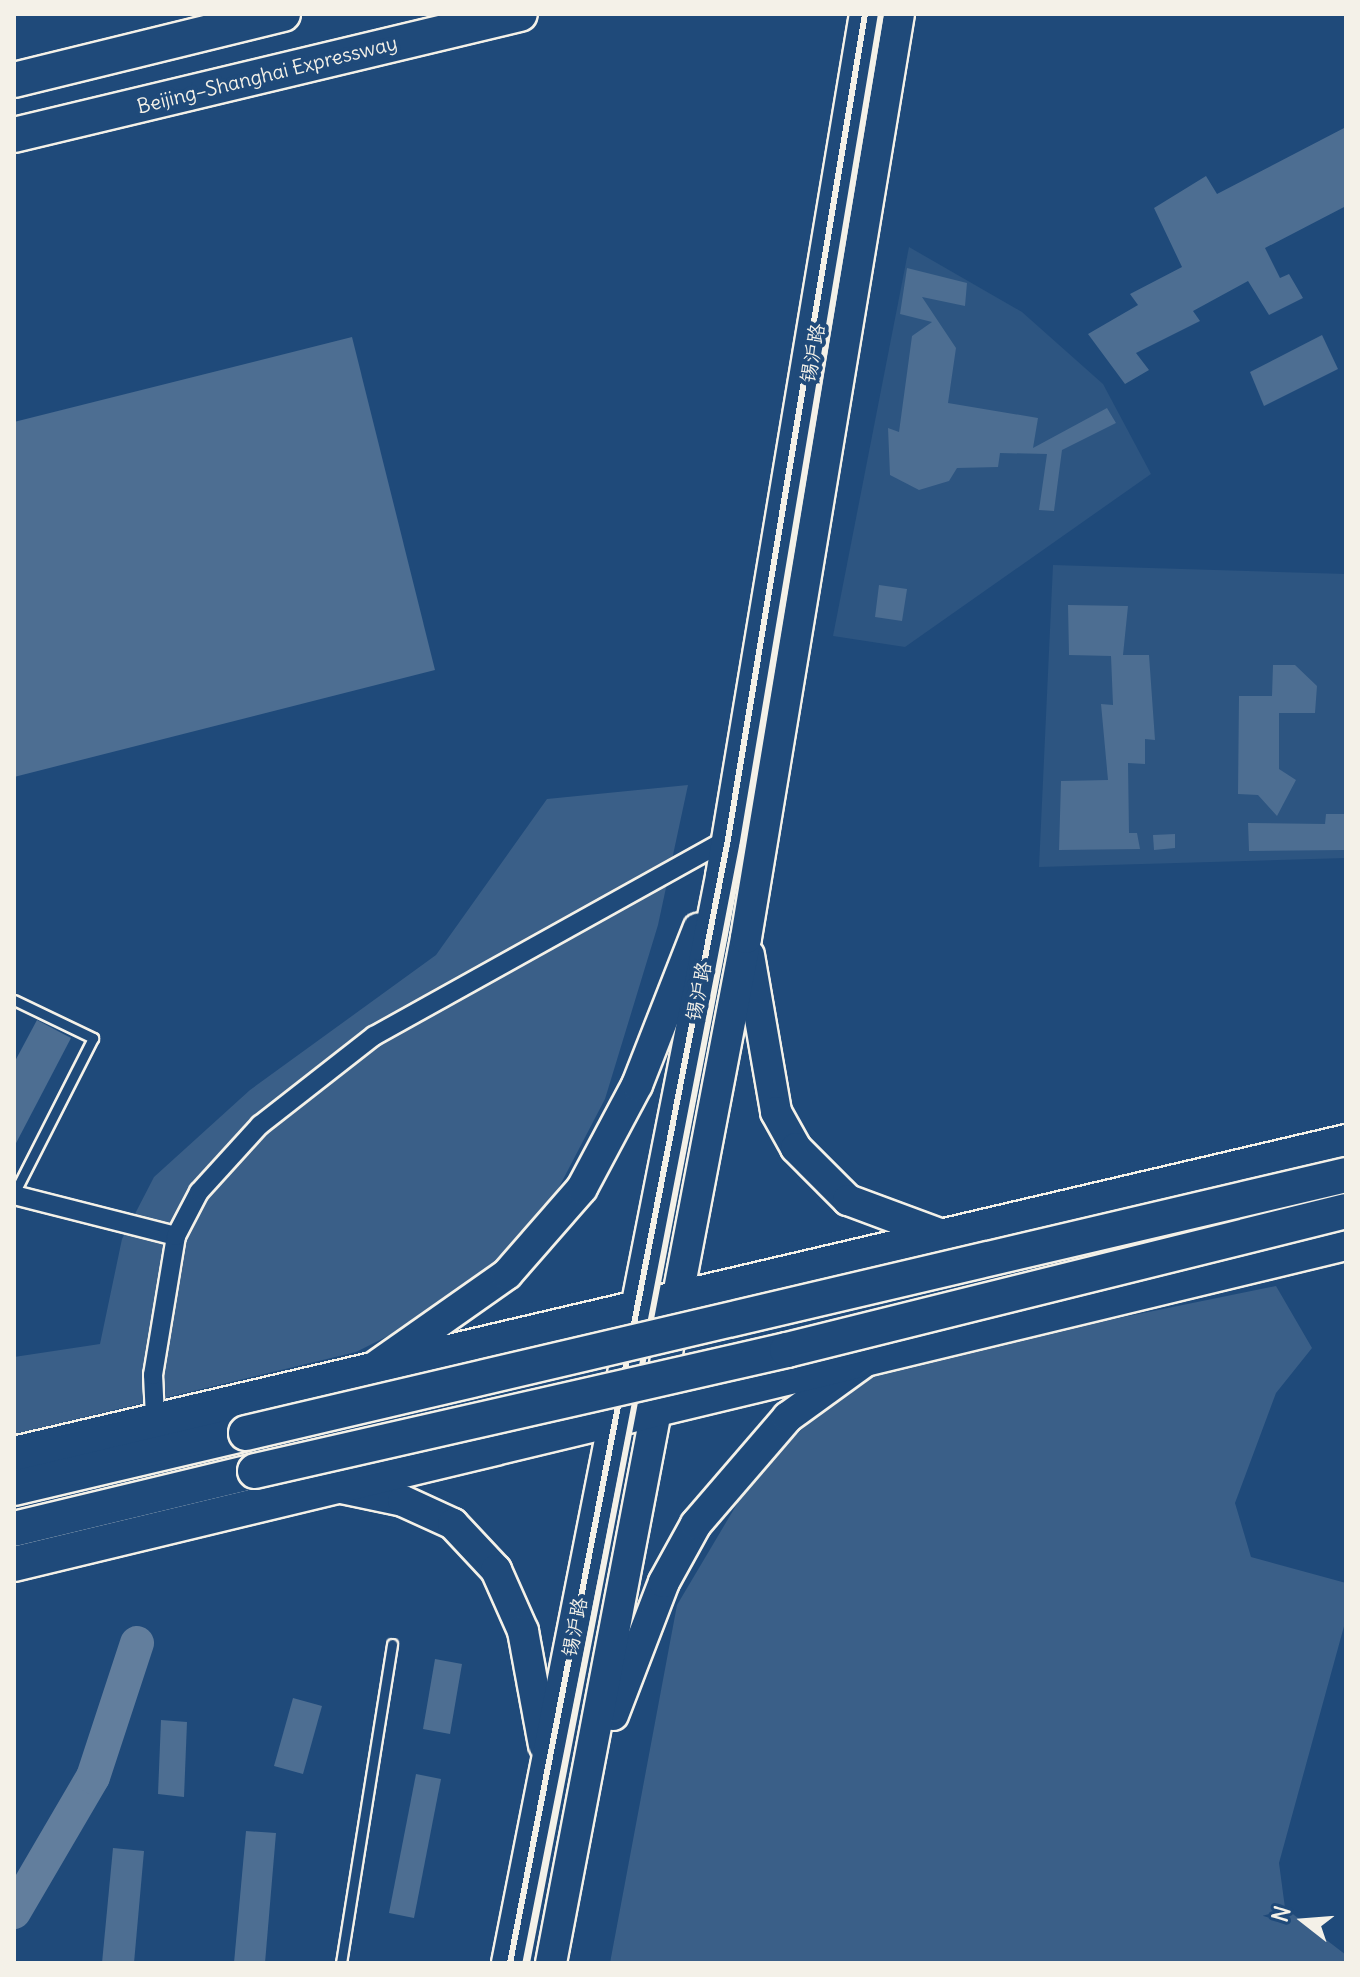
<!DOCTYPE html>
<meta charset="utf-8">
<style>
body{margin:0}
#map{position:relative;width:1360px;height:1977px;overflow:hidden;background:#1f4a7a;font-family:Delius,"LXGW WenKai TC",sans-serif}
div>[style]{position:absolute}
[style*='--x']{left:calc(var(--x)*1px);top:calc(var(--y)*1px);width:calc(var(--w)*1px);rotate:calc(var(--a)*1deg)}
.built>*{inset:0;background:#2d5581}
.green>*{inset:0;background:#3a5f88}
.river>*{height:34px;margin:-17px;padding:0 17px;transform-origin:17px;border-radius:17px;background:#627e9d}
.building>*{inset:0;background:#4d6e92}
.roads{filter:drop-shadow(2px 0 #f4f1e8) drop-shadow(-2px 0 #f4f1e8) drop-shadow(0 2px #f4f1e8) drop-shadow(0 -2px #f4f1e8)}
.lane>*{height:9px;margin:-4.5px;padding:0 4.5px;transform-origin:4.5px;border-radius:4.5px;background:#1f4a7a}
.street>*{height:18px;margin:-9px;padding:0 9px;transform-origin:9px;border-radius:9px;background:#1f4a7a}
.primary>*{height:30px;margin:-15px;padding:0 15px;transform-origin:15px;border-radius:15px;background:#1f4a7a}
.highway>*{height:34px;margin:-17px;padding:0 17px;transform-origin:17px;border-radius:17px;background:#1f4a7a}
.rail>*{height:6px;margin:-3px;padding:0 3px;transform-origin:3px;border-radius:3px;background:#f4f1e8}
.bridges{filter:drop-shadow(2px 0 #f4f1e8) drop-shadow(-2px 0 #f4f1e8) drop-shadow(0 2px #f4f1e8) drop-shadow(0 -2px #f4f1e8)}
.highway-bridge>*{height:34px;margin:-17px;padding:0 17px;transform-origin:17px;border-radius:17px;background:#1f4a7a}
span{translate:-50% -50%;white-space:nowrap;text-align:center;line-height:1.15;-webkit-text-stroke:8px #1f4a7a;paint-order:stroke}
.street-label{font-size:20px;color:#f4f1e8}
.frame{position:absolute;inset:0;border:16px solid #f4f1e8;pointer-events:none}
.north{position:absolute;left:1264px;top:1881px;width:80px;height:80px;-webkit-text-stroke:6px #1f4a7a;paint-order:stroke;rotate:287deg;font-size:22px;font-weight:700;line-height:32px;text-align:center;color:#f4f1e8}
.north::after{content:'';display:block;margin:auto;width:28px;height:36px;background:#f4f1e8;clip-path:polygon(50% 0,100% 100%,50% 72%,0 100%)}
</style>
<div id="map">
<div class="built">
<div style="clip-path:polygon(909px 247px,1022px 312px,1103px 384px,1151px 474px,905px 647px,833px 636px)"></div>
<div style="clip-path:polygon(1053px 565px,1346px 574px,1346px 858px,1039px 867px)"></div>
</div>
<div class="green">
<div style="clip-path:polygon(688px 785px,658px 925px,605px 1099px,556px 1193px,493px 1264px,428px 1316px,356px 1352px,14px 1434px,14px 1357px,100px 1344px,122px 1239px,154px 1177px,250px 1090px,436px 955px,547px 799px)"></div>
<div style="clip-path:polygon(1276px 1286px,1312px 1348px,1276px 1393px,1235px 1503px,1251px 1557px,1346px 1583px,1346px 1619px,1279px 1863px,1285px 1908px,1346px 1955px,1346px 1963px,610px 1963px,677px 1605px,753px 1477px,825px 1407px,888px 1365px)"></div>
</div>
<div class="river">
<div style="--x:14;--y:1912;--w:156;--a:-59.7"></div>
<div style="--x:93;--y:1777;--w:141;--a:-71.8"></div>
</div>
<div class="building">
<div style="clip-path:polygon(1346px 127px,1346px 206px,1265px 248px,1280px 278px,1289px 274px,1303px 298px,1269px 315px,1248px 281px,1193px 311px,1200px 321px,1136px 353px,1149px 370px,1125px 384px,1088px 334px,1138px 305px,1130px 294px,1182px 267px,1154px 208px,1206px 176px,1217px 194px)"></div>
<div style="clip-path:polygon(907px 268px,967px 283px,965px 306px,922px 297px,956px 348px,948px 403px,1038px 418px,1033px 448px,1107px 408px,1116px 423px,1062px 450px,1054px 511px,1039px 510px,1047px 454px,1000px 453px,998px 467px,957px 468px,949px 481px,919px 490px,890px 475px,888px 428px,899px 432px,912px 336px,932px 322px,900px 314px)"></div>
<div style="clip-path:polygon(1322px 335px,1338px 369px,1264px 406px,1250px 372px)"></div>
<div style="clip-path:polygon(352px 337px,435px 670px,14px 777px,14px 422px)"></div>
<div style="clip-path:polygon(879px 585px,907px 589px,902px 621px,875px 617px)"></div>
<div style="clip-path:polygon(1068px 605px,1128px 606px,1123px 655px,1149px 655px,1155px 740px,1145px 739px,1145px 764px,1128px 763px,1129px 833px,1137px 833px,1140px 849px,1059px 850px,1061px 781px,1108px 780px,1101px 704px,1113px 705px,1111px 656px,1069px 655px)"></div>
<div style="clip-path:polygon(1273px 665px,1295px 665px,1317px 686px,1315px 713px,1279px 713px,1279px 769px,1296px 780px,1277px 816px,1258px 795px,1238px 794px,1239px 696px,1272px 696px)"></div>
<div style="clip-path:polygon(1326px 814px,1346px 814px,1344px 850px,1249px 851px,1248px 823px,1325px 824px)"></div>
<div style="clip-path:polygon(1175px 834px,1175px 848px,1154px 850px,1153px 835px)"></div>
<div style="clip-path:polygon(37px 1020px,71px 1038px,14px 1147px,14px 1063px)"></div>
<div style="clip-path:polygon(435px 1659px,462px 1664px,450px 1734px,423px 1729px)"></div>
<div style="clip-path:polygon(293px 1698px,322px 1706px,303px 1774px,274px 1766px)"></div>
<div style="clip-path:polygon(161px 1720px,187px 1722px,184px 1797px,158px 1794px)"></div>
<div style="clip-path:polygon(416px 1774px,441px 1779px,414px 1918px,389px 1913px)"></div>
<div style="clip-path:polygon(246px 1831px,276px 1833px,265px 1963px,234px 1963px)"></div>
<div style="clip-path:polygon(113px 1848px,144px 1851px,134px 1963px,102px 1963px)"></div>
</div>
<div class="roads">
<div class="lane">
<div style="--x:14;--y:1000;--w:88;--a:25.7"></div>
<div style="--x:93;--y:1038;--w:175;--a:116.9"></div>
<div style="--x:341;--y:1963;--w:323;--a:-80.9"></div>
</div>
<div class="street">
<div style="--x:14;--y:1195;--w:167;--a:14.2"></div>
<div style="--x:155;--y:1417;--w:42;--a:-92.7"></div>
<div style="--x:153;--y:1375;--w:141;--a:-80.6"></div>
<div style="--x:176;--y:1236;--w:50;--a:-62.4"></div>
<div style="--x:199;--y:1192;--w:91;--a:-47.7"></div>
<div style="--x:260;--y:1125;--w:145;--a:-38"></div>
<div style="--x:374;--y:1036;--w:405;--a:-29.1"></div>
</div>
<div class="primary">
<div style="--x:749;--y:955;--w:159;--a:80.2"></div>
<div style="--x:776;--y:1112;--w:41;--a:60.9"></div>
<div style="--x:796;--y:1148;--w:74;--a:45"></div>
<div style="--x:848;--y:1200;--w:103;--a:20.4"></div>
<div style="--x:372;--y:1369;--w:165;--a:-35.1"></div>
<div style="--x:507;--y:1274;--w:114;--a:-48.9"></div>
<div style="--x:582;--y:1188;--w:117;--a:-61.9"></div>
<div style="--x:637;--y:1085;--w:168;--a:-68.6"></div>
<div style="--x:337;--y:1487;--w:67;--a:12"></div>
<div style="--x:403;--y:1501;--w:55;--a:24.7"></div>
<div style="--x:453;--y:1524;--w:63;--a:46.9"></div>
<div style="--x:496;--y:1570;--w:67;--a:66.1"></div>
<div style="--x:523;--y:1631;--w:116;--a:79.6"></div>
<div style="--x:613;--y:1715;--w:142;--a:-69"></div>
<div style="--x:664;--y:1582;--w:66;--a:-61.1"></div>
<div style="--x:696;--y:1524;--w:141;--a:-49.3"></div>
<div style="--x:788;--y:1417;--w:94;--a:-35.9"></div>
<div style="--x:507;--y:1963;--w:1108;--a:-78.86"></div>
<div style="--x:721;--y:876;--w:874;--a:-80.52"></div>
<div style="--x:551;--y:1963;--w:1043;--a:-79.23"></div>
<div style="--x:746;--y:938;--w:937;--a:-80.6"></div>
</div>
<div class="highway">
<div style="--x:14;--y:80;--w:277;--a:-13.8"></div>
<div style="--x:14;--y:135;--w:520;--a:-13.45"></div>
<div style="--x:14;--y:1454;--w:1368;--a:-13.18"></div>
<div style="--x:14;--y:1488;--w:238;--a:-13.3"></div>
<div style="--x:14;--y:1529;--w:248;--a:-13.5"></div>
<div style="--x:14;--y:1564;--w:1370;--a:-13.55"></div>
</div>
</div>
<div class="rail">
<div style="--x:510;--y:1963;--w:1139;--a:-79.02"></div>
<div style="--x:727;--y:845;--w:842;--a:-80.57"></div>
<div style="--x:527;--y:1963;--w:1137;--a:-79.1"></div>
<div style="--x:742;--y:847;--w:845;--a:-80.53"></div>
</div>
<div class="bridges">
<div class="highway-bridge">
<div style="--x:246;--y:1433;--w:1130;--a:-13.2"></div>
<div style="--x:255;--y:1471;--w:546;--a:-12.81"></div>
<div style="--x:787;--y:1350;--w:576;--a:-13.96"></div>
</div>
</div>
<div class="street-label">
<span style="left:267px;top:74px;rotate:-14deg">Beijing–Shanghai Expressway</span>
<span style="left:812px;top:353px;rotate:-80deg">锡沪路</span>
<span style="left:698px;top:991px;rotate:-79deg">锡沪路</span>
<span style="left:574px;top:1627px;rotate:-79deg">锡沪路</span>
</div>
<div class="frame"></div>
<div class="north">N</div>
</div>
